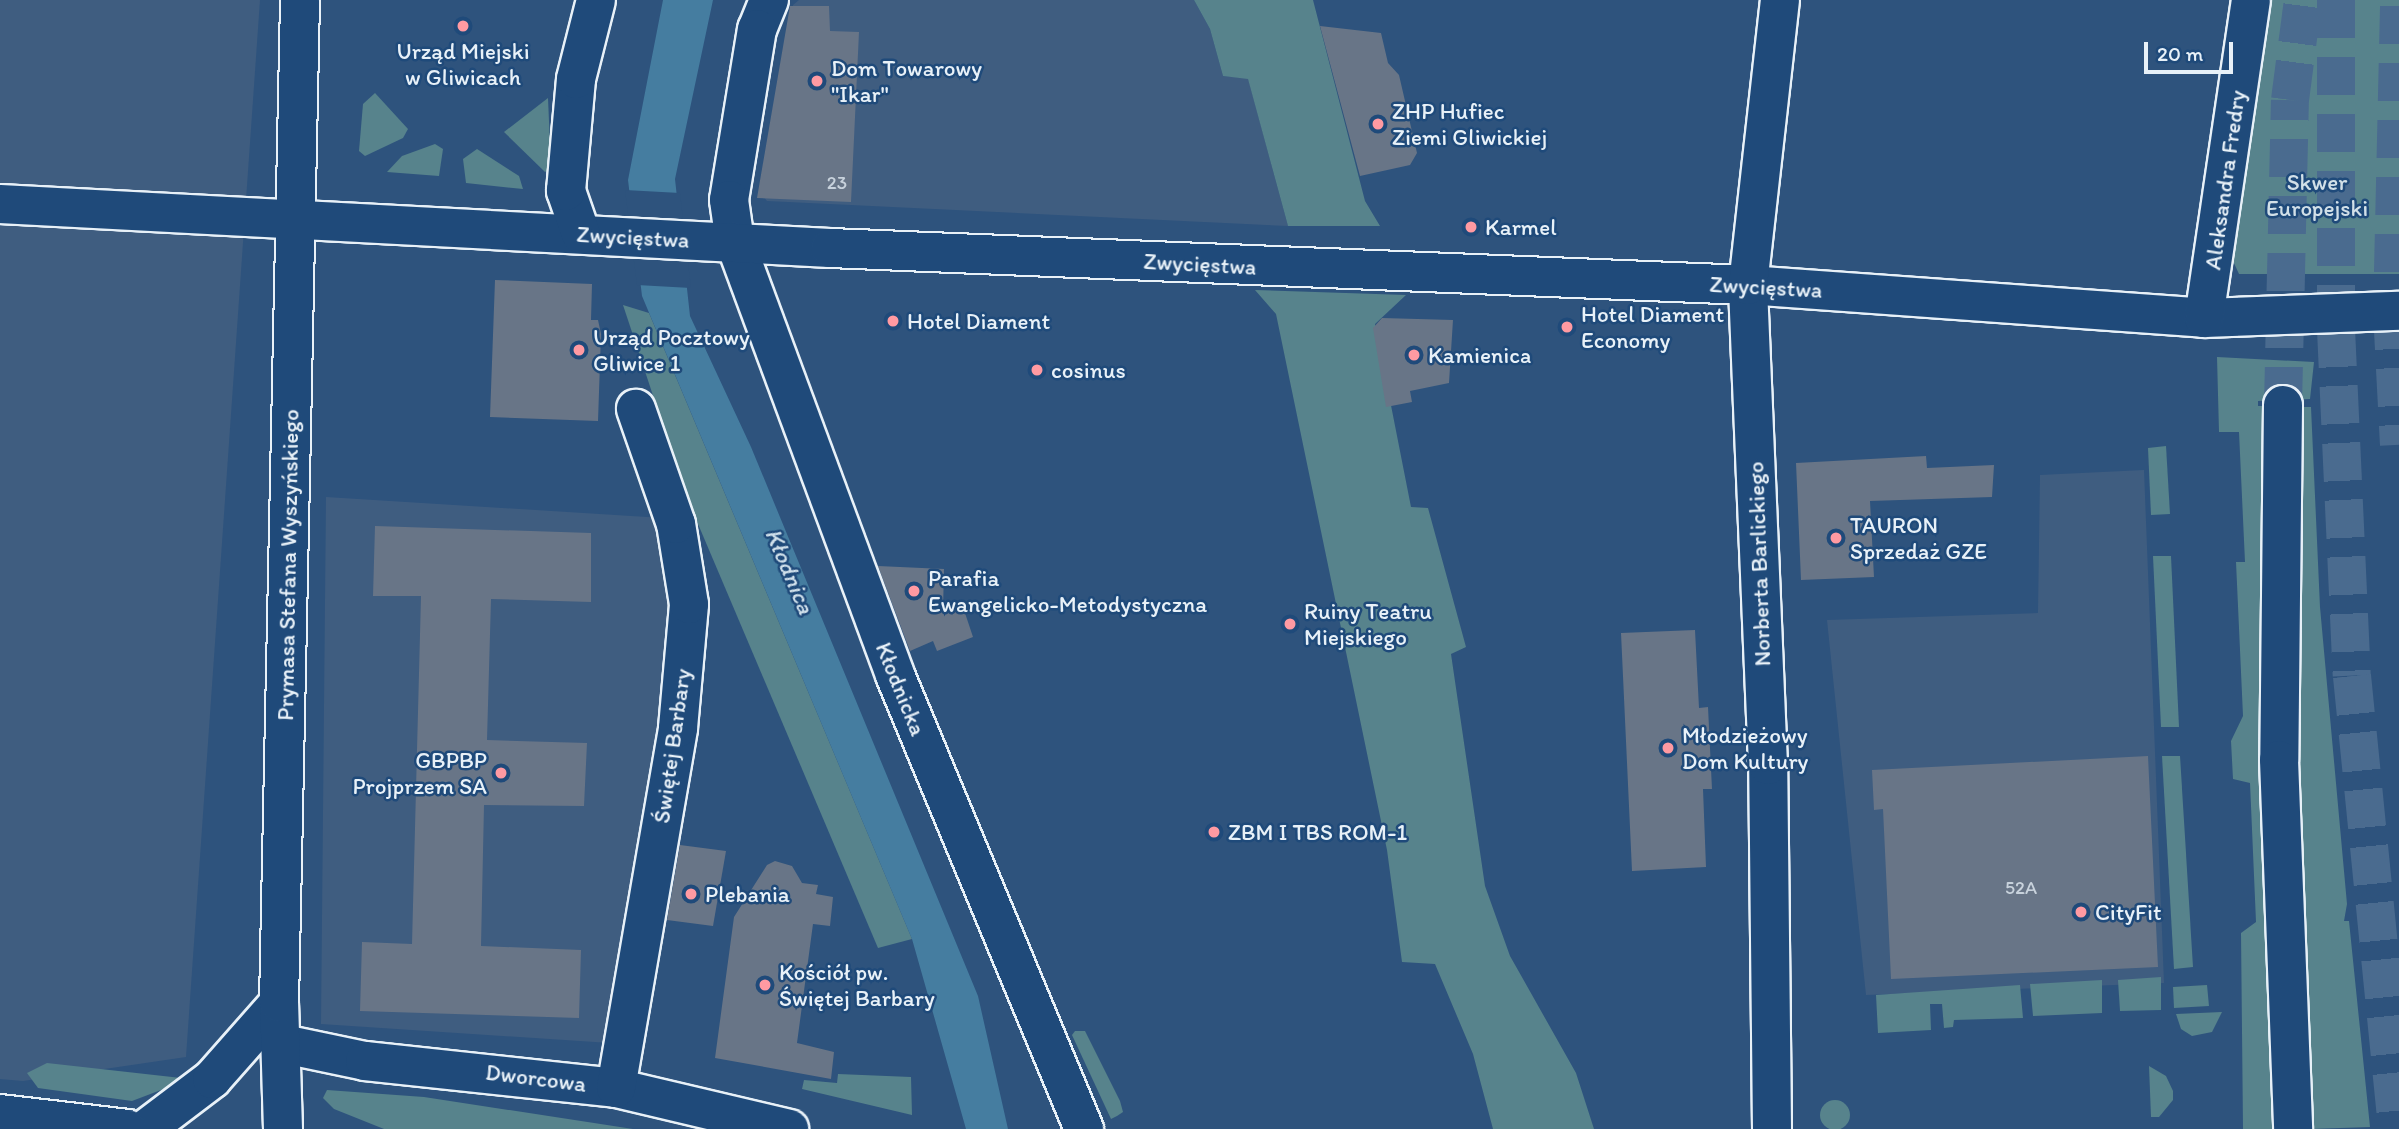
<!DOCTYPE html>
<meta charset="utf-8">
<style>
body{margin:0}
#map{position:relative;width:2399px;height:1129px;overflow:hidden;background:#2e537d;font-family:Itim,sans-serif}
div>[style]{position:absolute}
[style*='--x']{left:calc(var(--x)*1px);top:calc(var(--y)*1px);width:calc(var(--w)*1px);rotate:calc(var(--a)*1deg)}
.built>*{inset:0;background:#3f5d80}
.green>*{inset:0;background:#57838c}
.round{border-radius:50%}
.water>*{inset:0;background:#457da0}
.pier>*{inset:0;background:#2e537d}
.building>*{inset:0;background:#687587}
.major-tunnel>*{height:38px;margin-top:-19px;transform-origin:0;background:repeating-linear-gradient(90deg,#4a6b8f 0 38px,transparent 0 57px)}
.roads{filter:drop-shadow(2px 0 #e8f1f8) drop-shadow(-2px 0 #e8f1f8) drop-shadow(0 2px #e8f1f8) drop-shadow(0 -2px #e8f1f8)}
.minor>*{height:38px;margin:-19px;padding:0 19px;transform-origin:19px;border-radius:19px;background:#1f4a7a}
.major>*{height:38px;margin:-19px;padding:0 19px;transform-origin:19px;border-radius:19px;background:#1f4a7a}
.dots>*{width:19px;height:19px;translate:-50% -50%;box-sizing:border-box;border:4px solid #1f4a7a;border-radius:50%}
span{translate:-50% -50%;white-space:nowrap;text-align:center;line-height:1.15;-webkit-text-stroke:5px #1f4a7a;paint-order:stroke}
.number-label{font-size:19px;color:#c8d2dc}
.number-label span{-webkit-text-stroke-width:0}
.poi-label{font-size:23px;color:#e8f1f8}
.left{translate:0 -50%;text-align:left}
.right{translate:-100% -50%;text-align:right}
.street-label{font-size:23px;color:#e8f1f8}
.park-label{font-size:23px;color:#d2e0e8}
.water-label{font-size:24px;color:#d0e0eb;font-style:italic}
.scale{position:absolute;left:2144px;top:42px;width:89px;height:32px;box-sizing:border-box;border:4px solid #e8f1f8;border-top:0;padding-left:9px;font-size:21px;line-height:24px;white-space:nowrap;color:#e8f1f8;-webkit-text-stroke:5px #1f4a7a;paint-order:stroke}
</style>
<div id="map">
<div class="built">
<div style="clip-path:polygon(0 0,260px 0,186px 1057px,23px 1081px,0 1079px)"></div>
<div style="clip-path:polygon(799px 0,1194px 0,1210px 29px,1223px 76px,1248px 78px,1288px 226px,767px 201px,762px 195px,793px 5px)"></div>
<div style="clip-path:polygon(2144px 470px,2164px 983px,1866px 995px,1827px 620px,2038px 613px,2040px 475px)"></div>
<div style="clip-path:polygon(326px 497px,663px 518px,673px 599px,664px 697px,610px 1043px,321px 1024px)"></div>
</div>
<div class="green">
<div style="clip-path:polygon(1194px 0,1313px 0,1365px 201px,1380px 226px,1288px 226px,1248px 79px,1223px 76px,1210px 29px)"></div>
<div style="clip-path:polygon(2259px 0,2399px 0,2399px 274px,2239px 274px,2227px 248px)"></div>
<div style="clip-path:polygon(375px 93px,408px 129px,403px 138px,365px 156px,359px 151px,363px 104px)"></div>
<div style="clip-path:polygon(548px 98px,551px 168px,545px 172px,504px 132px)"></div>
<div style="clip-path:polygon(435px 144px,443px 149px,439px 176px,387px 172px,402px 156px)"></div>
<div style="clip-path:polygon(477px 149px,519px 176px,523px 189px,466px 183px,463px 159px)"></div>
<div style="clip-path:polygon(1255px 290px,1406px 295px,1375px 324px,1411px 507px,1428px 508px,1466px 647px,1451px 654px,1485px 886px,1510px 956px,1576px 1073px,1594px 1129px,1493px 1129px,1473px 1054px,1435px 964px,1402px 962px,1387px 850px,1276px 314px)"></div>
<div style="clip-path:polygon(623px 305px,649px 313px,912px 939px,878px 948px,687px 498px)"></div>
<div style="clip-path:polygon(2217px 357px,2314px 362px,2310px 399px,2258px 401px,2258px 406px,2267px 406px,2280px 1129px,2243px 1129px,2241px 933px,2256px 922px,2250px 783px,2233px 779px,2231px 741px,2243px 716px,2236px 562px,2245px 562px,2239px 432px,2219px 432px)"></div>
<div style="clip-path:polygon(2300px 407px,2311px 407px,2320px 607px,2347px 904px,2344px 921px,2349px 921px,2370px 1127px,2311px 1129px,2295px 778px)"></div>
<div style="clip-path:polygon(2166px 446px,2170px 514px,2151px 515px,2148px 448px)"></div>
<div style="clip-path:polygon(2153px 556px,2171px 556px,2179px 727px,2161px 727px)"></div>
<div style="clip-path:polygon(2162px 756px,2180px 756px,2193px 967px,2174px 969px)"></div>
<div style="clip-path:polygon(2161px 977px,2161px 1010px,2120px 1011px,2118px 980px)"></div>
<div style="clip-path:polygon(2102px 980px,2102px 1013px,2033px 1016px,2030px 984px)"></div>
<div style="clip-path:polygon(2020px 985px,2023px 1018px,1954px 1020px,1953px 1027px,1944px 1028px,1942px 1004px,1930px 1004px,1931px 1030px,1878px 1033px,1876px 995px)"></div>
<div style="clip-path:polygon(2207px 985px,2209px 1006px,2174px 1008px,2173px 987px)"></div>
<div style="clip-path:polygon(2222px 1012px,2212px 1032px,2192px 1036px,2181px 1029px,2176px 1014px)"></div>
<div style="clip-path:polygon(1075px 1031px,1085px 1031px,1120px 1101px,1123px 1112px,1117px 1116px,1111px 1119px,1072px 1035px)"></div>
<div style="clip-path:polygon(47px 1063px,190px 1079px,132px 1101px,38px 1088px,27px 1073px)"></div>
<div style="clip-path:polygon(2149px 1066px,2166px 1076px,2173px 1091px,2173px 1100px,2159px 1117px,2151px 1117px)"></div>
<div style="clip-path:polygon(838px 1074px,911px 1077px,912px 1115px,802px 1089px,804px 1080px,837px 1083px)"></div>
<div style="clip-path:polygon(327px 1090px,424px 1097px,633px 1129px,384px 1129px,334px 1109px,323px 1098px)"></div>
<div class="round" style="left:1820px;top:1100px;width:30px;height:30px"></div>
</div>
<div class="water">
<div style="clip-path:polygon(663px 0,713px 0,675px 179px,690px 316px,751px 447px,978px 996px,1008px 1129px,966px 1129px,912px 939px,642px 296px,628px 180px)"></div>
</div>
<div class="pier">
<div style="clip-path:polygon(625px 190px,680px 193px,691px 288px,637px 285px)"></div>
</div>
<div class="building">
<div style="clip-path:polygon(790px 6px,829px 6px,830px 31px,859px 32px,851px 202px,757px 198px)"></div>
<div style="clip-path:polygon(1320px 26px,1381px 33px,1388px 63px,1399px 75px,1417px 153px,1410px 165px,1360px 176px)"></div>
<div style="clip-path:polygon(495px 280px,592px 284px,591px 320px,598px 320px,601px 334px,598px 421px,490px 417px)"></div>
<div style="clip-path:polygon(1382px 318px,1453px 320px,1449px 383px,1410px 391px,1412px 402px,1386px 407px,1373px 328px)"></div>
<div style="clip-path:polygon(1926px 456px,1927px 468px,1994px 465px,1992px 497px,1870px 501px,1874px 577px,1801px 580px,1796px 463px)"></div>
<div style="clip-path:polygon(375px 526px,591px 533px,591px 602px,491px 599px,487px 740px,587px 743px,584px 806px,484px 805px,481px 946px,581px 950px,579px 1018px,360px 1011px,362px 942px,412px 944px,421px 596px,373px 596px)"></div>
<div style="clip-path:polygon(878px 566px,944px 569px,943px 611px,965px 613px,973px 637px,937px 651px,933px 641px,910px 651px)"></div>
<div style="clip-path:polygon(1695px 630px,1699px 708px,1708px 707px,1712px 789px,1703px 789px,1706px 867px,1632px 871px,1621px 633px)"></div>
<div style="clip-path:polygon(2148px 756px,2158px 967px,1891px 979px,1883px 809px,1874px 810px,1872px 770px)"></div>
<div style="clip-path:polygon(680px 845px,726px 851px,713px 926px,667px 920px)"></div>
<div style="clip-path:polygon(775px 861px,792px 866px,802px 883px,818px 885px,816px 894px,833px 897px,830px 926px,813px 924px,797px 1043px,834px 1052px,831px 1079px,715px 1058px,734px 917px,767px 865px)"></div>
</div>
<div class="major-tunnel">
<div style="--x:2336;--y:0;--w:329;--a:90"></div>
<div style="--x:2336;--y:329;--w:347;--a:87.4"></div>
<div style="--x:2352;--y:676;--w:455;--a:84.3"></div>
<div style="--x:2399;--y:6;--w:305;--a:91.3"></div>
<div style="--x:2392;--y:311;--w:134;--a:87"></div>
<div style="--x:2283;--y:405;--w:305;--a:-88.7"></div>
<div style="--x:2290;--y:100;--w:101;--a:-82.6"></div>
</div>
<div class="roads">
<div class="minor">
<div style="--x:769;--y:0;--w:31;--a:112"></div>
<div style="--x:757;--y:29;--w:173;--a:99.3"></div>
<div style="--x:729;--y:200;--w:42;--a:81.9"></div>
<div style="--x:735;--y:242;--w:462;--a:69.7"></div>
<div style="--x:895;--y:675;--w:492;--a:67.4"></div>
<div style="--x:0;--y:204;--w:831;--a:3.03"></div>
<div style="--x:830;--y:248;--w:919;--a:2.31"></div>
<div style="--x:1748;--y:285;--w:457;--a:4.1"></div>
<div style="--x:2204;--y:318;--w:195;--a:-2.1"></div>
<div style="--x:581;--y:234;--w:46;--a:-109.2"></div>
<div style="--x:566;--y:191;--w:112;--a:-84.9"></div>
<div style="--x:576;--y:79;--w:81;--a:-75.8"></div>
<div style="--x:2204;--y:318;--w:321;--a:-81.6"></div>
<div style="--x:279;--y:1043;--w:88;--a:11.8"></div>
<div style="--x:365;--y:1061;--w:252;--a:6.1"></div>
<div style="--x:616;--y:1088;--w:178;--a:13.3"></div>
<div style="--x:616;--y:1088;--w:365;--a:-80.2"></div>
<div style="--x:678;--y:728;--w:124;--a:-84.9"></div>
<div style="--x:689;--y:604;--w:81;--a:-99.2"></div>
<div style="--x:676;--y:524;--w:122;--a:-109.2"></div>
<div style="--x:146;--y:1129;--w:83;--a:-37.1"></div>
<div style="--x:212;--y:1079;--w:101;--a:-48.6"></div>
<div style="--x:283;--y:1129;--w:126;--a:-91.8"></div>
<div style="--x:279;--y:1003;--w:1003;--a:-88.8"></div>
<div style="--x:1772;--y:1129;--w:364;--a:-90.6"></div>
<div style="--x:1768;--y:765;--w:480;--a:-92.4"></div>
<div style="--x:1748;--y:285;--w:287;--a:-83.6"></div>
</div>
<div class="major">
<div style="--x:2283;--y:405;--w:355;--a:90.6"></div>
<div style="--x:2279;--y:760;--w:369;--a:87.8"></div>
<div style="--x:0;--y:1114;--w:128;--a:6.7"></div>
</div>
</div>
<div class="dots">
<div style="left:463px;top:26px;background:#ff9aa2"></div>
<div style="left:817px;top:81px;background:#ff9aa2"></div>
<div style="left:1378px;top:124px;background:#ff9aa2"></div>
<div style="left:1471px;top:227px;background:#ff9aa2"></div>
<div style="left:893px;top:321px;background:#ff9aa2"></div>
<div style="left:1567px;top:327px;background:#ff9aa2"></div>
<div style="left:579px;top:350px;background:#ff9aa2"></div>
<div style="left:1414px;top:355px;background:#ff9aa2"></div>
<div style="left:1037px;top:370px;background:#ff9aa2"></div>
<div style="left:1836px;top:538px;background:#ff9aa2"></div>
<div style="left:914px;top:591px;background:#ff9aa2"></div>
<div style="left:1290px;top:624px;background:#ff9aa2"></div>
<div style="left:1668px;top:748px;background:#ff9aa2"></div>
<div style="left:501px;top:773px;background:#ff9aa2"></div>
<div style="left:1214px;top:832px;background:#ff9aa2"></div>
<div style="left:691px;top:894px;background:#ff9aa2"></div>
<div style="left:2081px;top:912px;background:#ff9aa2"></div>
<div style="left:765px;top:985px;background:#ff9aa2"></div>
</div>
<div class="number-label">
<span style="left:837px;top:183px">23</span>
<span style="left:2021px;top:888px">52A</span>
</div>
<div class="poi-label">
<span style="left:463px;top:64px">Urząd Miejski<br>w Gliwicach</span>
<span class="left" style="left:831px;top:81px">Dom Towarowy<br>"Ikar"</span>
<span class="left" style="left:1392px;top:124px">ZHP Hufiec<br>Ziemi Gliwickiej</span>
<span class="left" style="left:1485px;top:227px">Karmel</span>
<span class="left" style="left:1581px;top:327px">Hotel Diament<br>Economy</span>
<span class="left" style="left:907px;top:321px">Hotel Diament</span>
<span class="left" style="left:593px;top:350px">Urząd Pocztowy<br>Gliwice 1</span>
<span class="left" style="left:1428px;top:355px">Kamienica</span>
<span class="left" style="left:1051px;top:370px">cosinus</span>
<span class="left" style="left:1850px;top:538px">TAURON<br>Sprzedaż GZE</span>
<span class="left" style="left:928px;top:591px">Parafia<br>Ewangelicko-Metodystyczna</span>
<span class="left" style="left:1304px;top:624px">Ruiny Teatru<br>Miejskiego</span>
<span class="left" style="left:1682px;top:748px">Młodzieżowy<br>Dom Kultury</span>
<span class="right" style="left:487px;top:773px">GBPBP<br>Projprzem SA</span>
<span class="left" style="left:1228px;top:832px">ZBM I TBS ROM-1</span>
<span class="left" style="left:705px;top:894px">Plebania</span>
<span class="left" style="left:2095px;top:912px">CityFit</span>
<span class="left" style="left:779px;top:985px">Kościół pw.<br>Świętej Barbary</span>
</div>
<div class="street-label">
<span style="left:2225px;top:180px;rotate:-82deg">Aleksandra Fredry</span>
<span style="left:633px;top:237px;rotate:3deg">Zwycięstwa</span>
<span style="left:1200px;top:264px;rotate:3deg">Zwycięstwa</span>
<span style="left:1766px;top:287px;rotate:3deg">Zwycięstwa</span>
<span style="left:1759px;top:564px;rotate:-92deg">Norberta Barlickiego</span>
<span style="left:288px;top:565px;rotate:-89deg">Prymasa Stefana Wyszyńskiego</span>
<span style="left:901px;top:689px;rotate:68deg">Kłodnicka</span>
<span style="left:672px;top:746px;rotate:-82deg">Świętej Barbary</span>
<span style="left:536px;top:1078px;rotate:7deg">Dworcowa</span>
</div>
<div class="park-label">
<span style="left:2317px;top:195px">Skwer<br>Europejski</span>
</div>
<div class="water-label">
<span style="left:790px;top:571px;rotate:67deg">Kłodnica</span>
</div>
<div class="scale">20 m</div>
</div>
